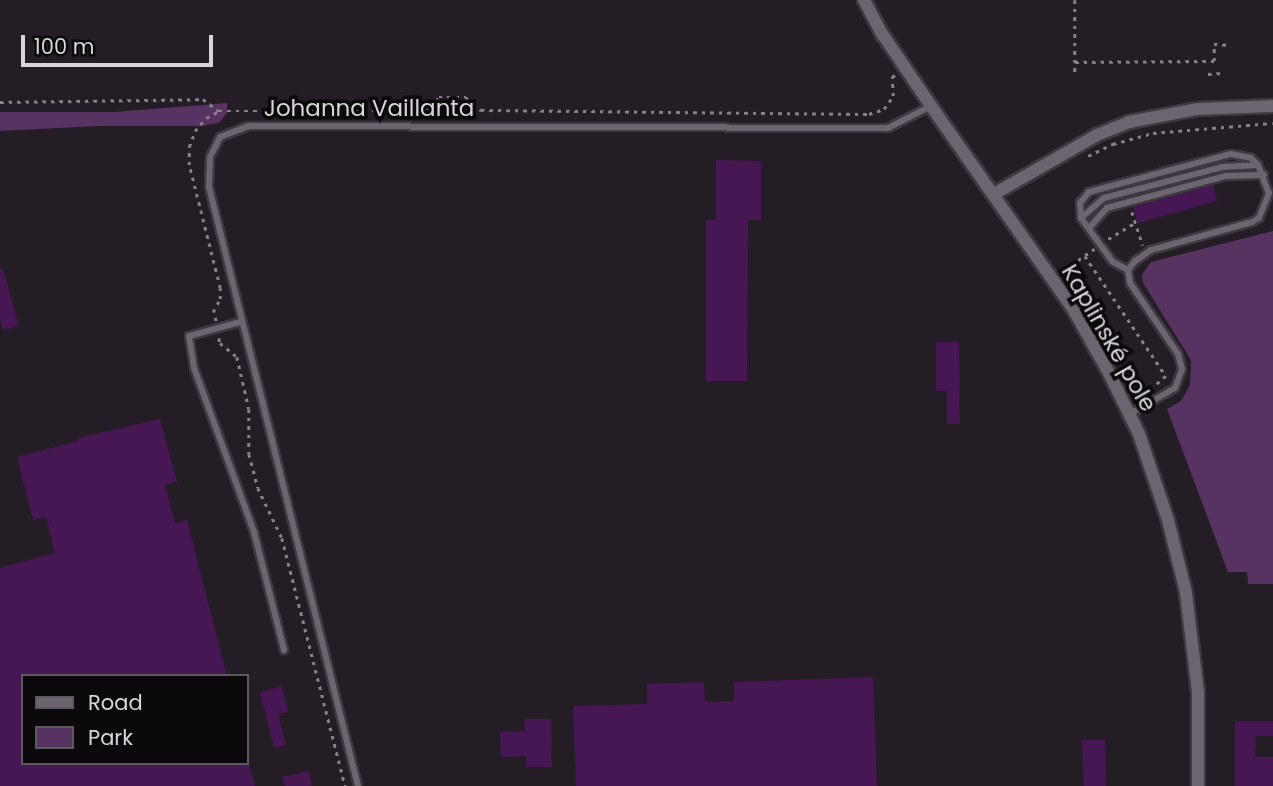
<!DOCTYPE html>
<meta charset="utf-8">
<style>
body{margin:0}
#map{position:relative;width:1273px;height:786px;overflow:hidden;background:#241d26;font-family:Poppins,sans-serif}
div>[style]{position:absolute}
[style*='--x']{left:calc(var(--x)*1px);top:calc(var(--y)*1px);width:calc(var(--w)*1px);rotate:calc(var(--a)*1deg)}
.green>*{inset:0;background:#573362}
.building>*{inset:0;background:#471754}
.path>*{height:2.5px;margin-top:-1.25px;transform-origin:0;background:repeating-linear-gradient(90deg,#868088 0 3.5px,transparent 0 8.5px)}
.roads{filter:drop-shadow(2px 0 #3e3840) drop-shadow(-2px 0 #3e3840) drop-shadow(0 2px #3e3840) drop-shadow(0 -2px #3e3840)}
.lane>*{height:6px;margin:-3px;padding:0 3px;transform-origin:3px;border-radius:3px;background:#6c646e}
.street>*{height:12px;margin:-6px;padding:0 6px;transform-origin:6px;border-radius:6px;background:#6c646e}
span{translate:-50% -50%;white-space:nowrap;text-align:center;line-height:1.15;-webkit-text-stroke:7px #0b090c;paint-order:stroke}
.street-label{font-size:23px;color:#d8d4da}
.legend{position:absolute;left:21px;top:674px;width:228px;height:91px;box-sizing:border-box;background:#0b090c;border:2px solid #5d5a5e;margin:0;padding:9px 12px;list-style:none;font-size:21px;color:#d8d4da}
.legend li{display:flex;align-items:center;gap:14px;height:35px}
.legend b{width:35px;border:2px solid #5d5a5e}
.scale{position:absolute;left:21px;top:35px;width:192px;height:32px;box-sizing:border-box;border:4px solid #d8d4da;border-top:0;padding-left:9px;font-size:21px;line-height:24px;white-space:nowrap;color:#d8d4da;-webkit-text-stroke:5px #0b090c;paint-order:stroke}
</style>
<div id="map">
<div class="green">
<div style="clip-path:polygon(227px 103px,227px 113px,219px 123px,202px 126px,98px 126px,0 131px,0 112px,114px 112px)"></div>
<div style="clip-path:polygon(1273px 231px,1273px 584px,1248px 584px,1247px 572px,1228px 572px,1167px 409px,1181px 401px,1190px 385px,1191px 360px,1143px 283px,1142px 275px,1151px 262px)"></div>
</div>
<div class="building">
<div style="clip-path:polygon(716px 160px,761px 161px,761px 220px,748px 220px,747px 381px,706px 381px,706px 220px,716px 220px)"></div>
<div style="clip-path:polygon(1213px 185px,1217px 201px,1138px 223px,1133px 207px)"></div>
<div style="clip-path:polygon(0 269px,3px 269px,19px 326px,3px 330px,0 319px)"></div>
<div style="clip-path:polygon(936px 342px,959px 342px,960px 424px,947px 424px,947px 391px,936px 391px)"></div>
<div style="clip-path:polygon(160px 419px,177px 482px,165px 485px,175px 523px,187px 520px,227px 676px,23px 676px,23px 763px,249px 763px,255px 786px,0 786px,0 568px,55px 553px,46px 517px,33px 520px,17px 457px,78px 441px,77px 438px)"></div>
<div style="clip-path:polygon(873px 677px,877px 786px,576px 786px,573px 706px,647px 704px,647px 684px,704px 682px,705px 702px,734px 701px,734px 682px)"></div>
<div style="clip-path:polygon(282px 686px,288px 712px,278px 714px,286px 745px,274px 748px,260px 692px)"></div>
<div style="clip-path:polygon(524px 719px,551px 719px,552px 767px,526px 767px,526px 756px,501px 757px,500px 732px,525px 731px)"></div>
<div style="clip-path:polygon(1235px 721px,1273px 721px,1273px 736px,1256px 736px,1255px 757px,1273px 757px,1273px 786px,1235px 786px)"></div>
<div style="clip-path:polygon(1082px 740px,1105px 740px,1106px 786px,1084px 786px)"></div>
<div style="clip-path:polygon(309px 771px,312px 786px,285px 786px,282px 777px)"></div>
</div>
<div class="path">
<div style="--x:1075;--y:0;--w:74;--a:90"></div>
<div style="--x:1075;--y:62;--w:139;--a:-0.4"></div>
<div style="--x:1214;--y:61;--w:17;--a:-90"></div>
<div style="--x:1214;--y:44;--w:17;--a:3"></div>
<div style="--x:1208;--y:74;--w:15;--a:-4"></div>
<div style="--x:0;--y:102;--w:203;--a:-0.8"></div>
<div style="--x:203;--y:99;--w:20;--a:37"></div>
<div style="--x:1088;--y:156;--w:28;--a:-26"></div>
<div style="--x:1113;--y:144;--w:41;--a:-15.4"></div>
<div style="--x:1153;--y:133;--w:120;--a:-4.8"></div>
<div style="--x:1132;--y:212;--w:35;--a:72"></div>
<div style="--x:1108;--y:239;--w:31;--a:-31"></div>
<div style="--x:1085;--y:256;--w:145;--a:56"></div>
<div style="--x:1166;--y:376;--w:15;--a:138"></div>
<div style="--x:1064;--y:270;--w:37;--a:-35"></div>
<div style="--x:216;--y:321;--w:9;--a:-108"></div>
<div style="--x:213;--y:312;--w:15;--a:-62"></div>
<div style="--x:220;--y:299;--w:11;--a:-90"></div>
<div style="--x:220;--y:288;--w:127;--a:-104.1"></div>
<div style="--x:189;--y:165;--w:18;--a:-90"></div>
<div style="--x:189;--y:147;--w:17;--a:-69"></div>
<div style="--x:195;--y:131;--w:17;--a:-50"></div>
<div style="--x:206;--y:118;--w:15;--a:-28"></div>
<div style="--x:219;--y:111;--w:198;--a:0"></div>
<div style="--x:417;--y:111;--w:14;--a:-17"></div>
<div style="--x:430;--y:107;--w:13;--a:-48"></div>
<div style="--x:439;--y:97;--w:27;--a:0"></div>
<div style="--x:466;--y:97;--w:11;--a:56"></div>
<div style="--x:472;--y:106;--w:10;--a:24"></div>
<div style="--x:481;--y:110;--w:388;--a:0.6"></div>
<div style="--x:869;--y:114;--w:16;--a:-18"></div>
<div style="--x:884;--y:109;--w:16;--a:-55"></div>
<div style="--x:893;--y:96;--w:19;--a:-93"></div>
<div style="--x:892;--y:77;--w:5;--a:-37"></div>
<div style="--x:219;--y:338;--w:5;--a:79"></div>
<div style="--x:220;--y:343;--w:22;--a:39"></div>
<div style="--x:237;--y:357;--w:53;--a:77"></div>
<div style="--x:249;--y:409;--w:45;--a:90"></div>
<div style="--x:249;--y:454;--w:35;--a:75"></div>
<div style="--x:258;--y:488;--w:55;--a:64.4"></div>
<div style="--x:282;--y:538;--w:256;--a:75.7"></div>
</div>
<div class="roads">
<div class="lane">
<div style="--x:1081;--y:218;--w:30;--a:-41"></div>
<div style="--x:1104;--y:198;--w:122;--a:-14.7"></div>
<div style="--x:1222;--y:167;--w:36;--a:-3"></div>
<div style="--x:1089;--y:228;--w:27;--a:-48"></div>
<div style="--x:1107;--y:208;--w:123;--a:-15.1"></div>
<div style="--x:1226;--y:176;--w:38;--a:-2"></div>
<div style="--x:1128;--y:270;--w:18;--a:-151"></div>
<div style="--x:1112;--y:261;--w:53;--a:-125.8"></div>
<div style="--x:1081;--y:218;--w:15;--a:-94"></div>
<div style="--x:1080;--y:203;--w:14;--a:-51"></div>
<div style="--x:1089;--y:192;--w:147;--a:-15"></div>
<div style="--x:1231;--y:154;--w:20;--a:11"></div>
<div style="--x:1251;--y:158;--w:10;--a:45"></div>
<div style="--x:1258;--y:165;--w:30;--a:69"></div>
<div style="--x:1269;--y:193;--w:27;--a:112"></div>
<div style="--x:1259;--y:218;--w:8;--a:150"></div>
<div style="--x:1252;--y:222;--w:105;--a:164.5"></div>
<div style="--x:1151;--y:250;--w:19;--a:145"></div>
<div style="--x:1135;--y:261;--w:11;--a:128"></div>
<div style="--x:1128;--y:270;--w:13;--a:81"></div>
<div style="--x:1130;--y:283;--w:86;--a:55.9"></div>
<div style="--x:1178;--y:354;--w:16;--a:75"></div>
<div style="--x:1182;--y:369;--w:20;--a:110"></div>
<div style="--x:1175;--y:388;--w:52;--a:150"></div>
<div style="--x:240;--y:322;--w:53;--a:164.6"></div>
<div style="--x:189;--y:336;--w:32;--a:81"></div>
<div style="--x:194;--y:368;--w:175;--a:69.9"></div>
<div style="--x:254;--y:532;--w:122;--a:75.7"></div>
<div style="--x:358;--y:786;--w:617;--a:-103.97"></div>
<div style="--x:209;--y:187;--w:30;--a:-88"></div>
<div style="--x:210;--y:157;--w:22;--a:-63"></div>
<div style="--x:220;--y:137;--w:31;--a:-21"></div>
<div style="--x:249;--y:126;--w:639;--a:0.18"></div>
<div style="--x:888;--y:128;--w:48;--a:-27.1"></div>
</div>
<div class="street">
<div style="--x:864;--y:0;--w:40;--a:62"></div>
<div style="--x:883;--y:35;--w:86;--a:55.9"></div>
<div style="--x:931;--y:106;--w:246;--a:55"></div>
<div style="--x:1072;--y:307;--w:76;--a:60.7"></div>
<div style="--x:1109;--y:373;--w:68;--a:63.8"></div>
<div style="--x:1139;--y:434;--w:91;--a:71.4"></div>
<div style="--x:1168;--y:520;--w:75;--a:76.1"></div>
<div style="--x:1186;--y:593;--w:100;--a:83.1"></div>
<div style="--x:1198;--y:692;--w:94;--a:90"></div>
<div style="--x:994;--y:194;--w:119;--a:-29.8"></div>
<div style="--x:1097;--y:135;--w:35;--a:-22"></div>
<div style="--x:1129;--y:122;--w:69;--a:-10.8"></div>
<div style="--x:1197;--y:109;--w:76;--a:-2.3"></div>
</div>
</div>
<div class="street-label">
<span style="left:369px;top:108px">Johanna Vaillanta</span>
<span style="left:1109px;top:338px;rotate:60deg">Kaplinské pole</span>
</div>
<ul class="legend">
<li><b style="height:9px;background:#6c646e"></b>Road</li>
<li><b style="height:19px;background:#573362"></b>Park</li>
</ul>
<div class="scale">100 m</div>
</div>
